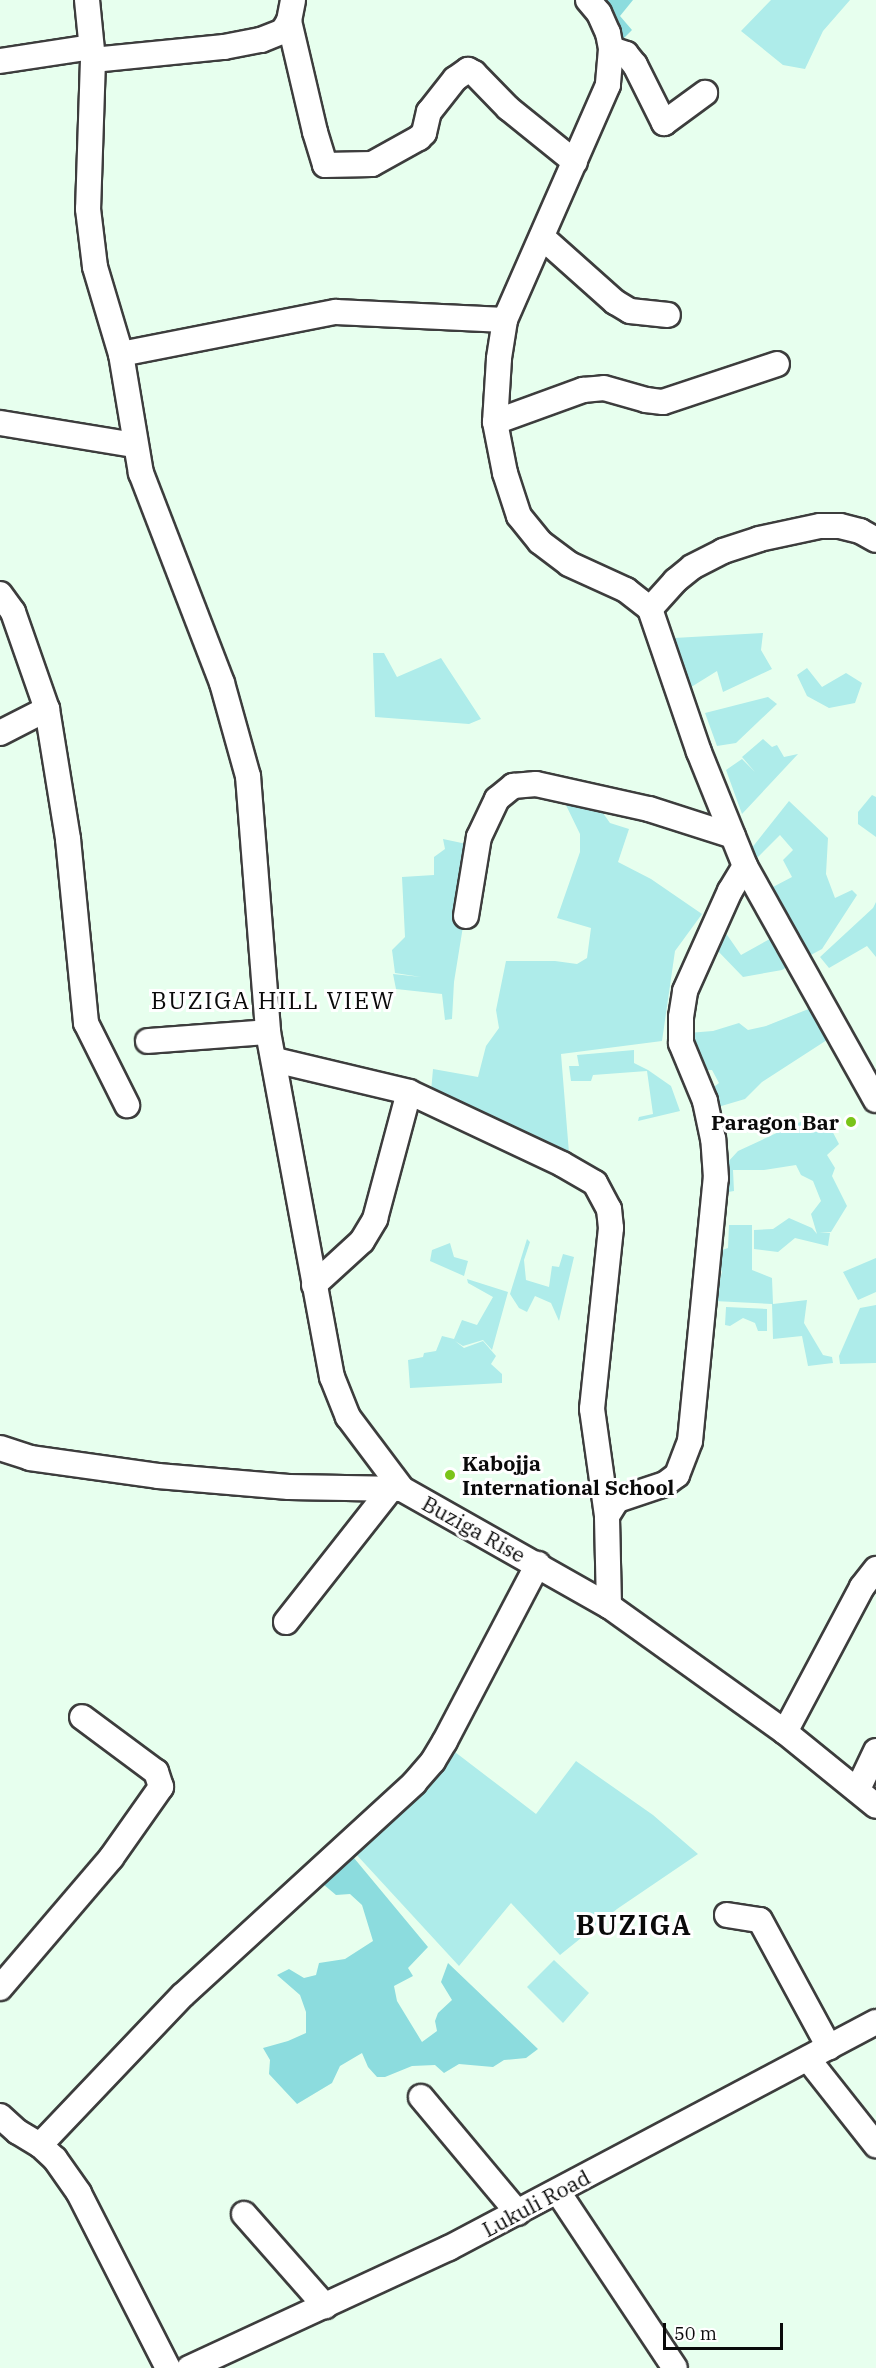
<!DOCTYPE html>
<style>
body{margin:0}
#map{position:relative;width:876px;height:2368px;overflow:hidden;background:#e7ffee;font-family:"IBM Plex Serif",serif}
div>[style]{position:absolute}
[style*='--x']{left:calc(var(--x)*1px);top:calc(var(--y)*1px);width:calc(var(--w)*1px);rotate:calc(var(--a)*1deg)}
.green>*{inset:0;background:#aeecea}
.forest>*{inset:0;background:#8cdcde}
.roads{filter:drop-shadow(2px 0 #3d3d3d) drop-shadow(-2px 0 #3d3d3d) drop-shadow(0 2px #3d3d3d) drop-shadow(0 -2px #3d3d3d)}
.minor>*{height:24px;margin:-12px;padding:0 12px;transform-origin:12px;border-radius:12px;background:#fff}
.dots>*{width:16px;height:16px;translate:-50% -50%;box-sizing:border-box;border:3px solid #fff;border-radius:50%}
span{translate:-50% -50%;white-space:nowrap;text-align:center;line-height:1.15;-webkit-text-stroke:6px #fff;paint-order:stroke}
.poi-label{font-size:21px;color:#0a0a0a;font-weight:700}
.right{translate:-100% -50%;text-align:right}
.left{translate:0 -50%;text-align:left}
.street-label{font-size:21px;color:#0a0a0a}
.quarter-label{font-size:24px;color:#0a0a0a;letter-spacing:1.5px}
.district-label{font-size:27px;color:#0a0a0a;font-weight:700;letter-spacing:1.5px}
.scale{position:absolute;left:663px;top:2323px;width:120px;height:27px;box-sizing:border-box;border:3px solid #0a0a0a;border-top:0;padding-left:8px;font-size:18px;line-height:21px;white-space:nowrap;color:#0a0a0a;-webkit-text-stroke:4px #fff;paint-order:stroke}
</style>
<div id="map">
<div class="green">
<div style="clip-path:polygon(771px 0,850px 0,823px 31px,805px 69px,783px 65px,741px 31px)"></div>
<div style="clip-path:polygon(763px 633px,761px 650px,772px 669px,723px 692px,717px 671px,688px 689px,674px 638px)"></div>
<div style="clip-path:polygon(373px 653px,384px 653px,397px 677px,441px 658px,481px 719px,469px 724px,375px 717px)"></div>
<div style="clip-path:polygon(807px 668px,822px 687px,846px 673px,862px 683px,855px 703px,829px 708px,807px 696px,797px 675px)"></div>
<div style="clip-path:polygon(768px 697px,777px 704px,736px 743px,717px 746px,705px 713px)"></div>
<div style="clip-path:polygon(763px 739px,772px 747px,777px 745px,784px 757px,798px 754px,742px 814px,726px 770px,742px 759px,755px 772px,742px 757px)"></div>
<div style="clip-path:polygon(872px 795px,876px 797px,876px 837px,858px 824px,858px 812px)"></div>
<div style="clip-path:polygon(564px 801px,598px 806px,610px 823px,629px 829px,618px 862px,651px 879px,702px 914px,675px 951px,662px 1041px,561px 1054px,569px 1153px,431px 1092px,433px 1069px,478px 1077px,486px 1046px,499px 1028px,496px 1010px,506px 961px,555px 961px,577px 964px,587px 958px,591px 928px,557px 918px,580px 852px,580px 834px)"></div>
<div style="clip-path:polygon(789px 801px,828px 838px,826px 874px,835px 898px,852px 890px,857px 895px,822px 949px,807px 957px,773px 887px,792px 877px,783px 860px,793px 850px,780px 835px,757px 858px,751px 849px)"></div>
<div style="clip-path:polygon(443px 839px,476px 846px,454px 982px,452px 1019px,445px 1020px,442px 994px,396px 989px,393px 974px,421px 977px,395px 973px,392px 950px,405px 937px,402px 877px,434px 875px,434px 857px,445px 849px)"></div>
<div style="clip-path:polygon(876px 902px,876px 957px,867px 946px,829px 968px,820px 957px,873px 908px)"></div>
<div style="clip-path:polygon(723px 929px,741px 955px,777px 935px,794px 962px,782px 970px,743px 977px,715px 948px)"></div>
<div style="clip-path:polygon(811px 1008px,830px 1038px,762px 1082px,745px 1099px,718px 1107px,710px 1090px,719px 1083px,712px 1070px,696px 1070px,688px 1033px,713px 1031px,739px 1023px,748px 1030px,766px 1026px)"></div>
<div style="clip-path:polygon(634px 1050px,634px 1063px,648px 1070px,671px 1086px,680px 1111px,638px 1121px,639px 1117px,653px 1114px,647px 1071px,593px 1075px,591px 1081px,571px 1081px,569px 1066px,579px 1066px,577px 1055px)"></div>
<div style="clip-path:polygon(811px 1117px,816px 1126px,828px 1123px,839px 1144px,827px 1155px,835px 1168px,832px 1176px,847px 1206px,831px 1232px,819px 1233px,830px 1233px,828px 1246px,795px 1238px,778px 1252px,754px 1249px,754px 1230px,773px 1229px,789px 1218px,812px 1228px,817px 1234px,811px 1214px,821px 1201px,813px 1181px,801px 1175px,796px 1165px,764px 1170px,733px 1170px,734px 1191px,728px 1192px,727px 1163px,738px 1151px)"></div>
<div style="clip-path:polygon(729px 1225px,752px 1225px,752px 1270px,772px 1278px,773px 1304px,807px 1300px,804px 1323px,823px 1355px,832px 1357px,833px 1363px,808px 1366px,802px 1336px,773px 1339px,772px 1304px,714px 1301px,722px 1272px,713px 1253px,728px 1248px)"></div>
<div style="clip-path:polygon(527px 1239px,530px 1242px,524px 1260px,526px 1280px,549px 1287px,552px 1266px,559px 1267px,563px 1254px,574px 1257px,559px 1321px,551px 1303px,535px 1296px,527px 1312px,519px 1308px,510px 1294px)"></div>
<div style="clip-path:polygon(450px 1243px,454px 1257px,468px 1261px,464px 1276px,430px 1261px,432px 1250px)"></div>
<div style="clip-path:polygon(876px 1258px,876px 1292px,858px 1300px,843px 1272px)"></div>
<div style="clip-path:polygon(467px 1279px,508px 1292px,492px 1350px,483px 1340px,463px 1346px,455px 1341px,464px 1348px,483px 1341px,496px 1356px,491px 1364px,502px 1374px,502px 1383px,410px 1388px,408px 1360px,423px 1357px,424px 1353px,436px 1351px,442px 1336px,454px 1339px,462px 1320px,477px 1325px,493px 1297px,468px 1283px)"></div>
<div style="clip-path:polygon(876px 1305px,876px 1363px,840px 1364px,839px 1356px,860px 1308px)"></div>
<div style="clip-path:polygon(726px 1307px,767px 1309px,767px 1331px,758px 1331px,755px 1323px,743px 1318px,730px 1326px,725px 1325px)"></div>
<div style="clip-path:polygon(451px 1749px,536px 1814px,576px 1761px,653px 1815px,698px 1854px,617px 1909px,560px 1955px,511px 1903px,459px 1966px,354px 1852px)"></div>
<div style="clip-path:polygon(554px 1960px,589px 1993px,563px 2023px,527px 1987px)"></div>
</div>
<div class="forest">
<div style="clip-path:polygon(589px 0,633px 0,620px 16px,632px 30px,620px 42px,591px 28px,585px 7px)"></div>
<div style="clip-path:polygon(349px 1852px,428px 1947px,408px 1968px,413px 1976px,394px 1986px,397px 2001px,422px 2042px,437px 2031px,435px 2021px,438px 2013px,452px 2000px,441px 1982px,448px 1963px,538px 2049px,526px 2058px,504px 2060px,493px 2067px,459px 2064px,444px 2073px,435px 2065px,412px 2066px,385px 2077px,377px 2077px,368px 2067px,362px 2053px,340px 2066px,332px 2083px,297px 2104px,269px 2074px,270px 2060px,263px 2048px,288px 2041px,306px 2033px,306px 2012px,300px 1995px,277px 1975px,289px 1969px,304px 1978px,316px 1975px,319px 1963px,345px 1959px,373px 1941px,362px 1905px,350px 1894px,336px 1895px,317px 1879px)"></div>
</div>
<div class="roads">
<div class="minor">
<div style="--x:87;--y:0;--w:60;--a:84.3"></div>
<div style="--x:93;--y:60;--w:149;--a:91.9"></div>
<div style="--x:88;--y:209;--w:58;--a:83.1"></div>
<div style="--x:95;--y:267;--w:91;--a:73.4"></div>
<div style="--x:121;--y:354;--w:121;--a:80.5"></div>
<div style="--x:141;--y:473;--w:225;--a:68.9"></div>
<div style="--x:222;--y:683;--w:97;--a:74.4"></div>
<div style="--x:248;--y:776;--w:257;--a:85.5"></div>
<div style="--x:268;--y:1032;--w:351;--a:79.5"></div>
<div style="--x:332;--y:1377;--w:43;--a:68.2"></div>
<div style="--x:348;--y:1417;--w:90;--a:53.1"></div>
<div style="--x:588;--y:0;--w:17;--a:50"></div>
<div style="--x:599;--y:13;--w:22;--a:66"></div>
<div style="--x:608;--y:33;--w:16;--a:79"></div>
<div style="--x:611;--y:49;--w:36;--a:95"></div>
<div style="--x:608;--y:85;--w:257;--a:113.7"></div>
<div style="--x:505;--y:320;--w:39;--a:99"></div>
<div style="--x:499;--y:359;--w:63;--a:93.6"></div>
<div style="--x:495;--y:422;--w:52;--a:78.9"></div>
<div style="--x:505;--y:473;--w:45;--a:72"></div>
<div style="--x:519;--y:516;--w:33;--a:51"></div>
<div style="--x:540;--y:542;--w:36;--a:37"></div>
<div style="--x:569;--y:564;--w:63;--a:24.5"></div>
<div style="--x:626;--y:590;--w:31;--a:38"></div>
<div style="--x:650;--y:609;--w:151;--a:71.1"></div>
<div style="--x:699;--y:752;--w:123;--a:68"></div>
<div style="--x:745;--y:866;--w:268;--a:60.8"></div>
<div style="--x:289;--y:21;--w:114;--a:76.8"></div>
<div style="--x:315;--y:132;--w:34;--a:73"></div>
<div style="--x:325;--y:165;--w:47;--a:-1.2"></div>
<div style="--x:372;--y:164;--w:54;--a:-29"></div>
<div style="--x:419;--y:138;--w:7;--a:-45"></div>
<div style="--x:424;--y:133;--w:22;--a:-77"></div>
<div style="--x:429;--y:112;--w:42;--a:-51.8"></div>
<div style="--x:455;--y:79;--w:16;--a:-35"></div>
<div style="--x:468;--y:70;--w:7;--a:27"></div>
<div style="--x:474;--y:73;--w:49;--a:45.8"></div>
<div style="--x:508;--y:108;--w:86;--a:38.9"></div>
<div style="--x:611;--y:49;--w:16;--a:18"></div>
<div style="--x:626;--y:54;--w:14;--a:51"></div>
<div style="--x:635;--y:65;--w:65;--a:63.4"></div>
<div style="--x:664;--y:123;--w:51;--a:-36.2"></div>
<div style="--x:93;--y:60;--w:132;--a:-5.7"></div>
<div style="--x:224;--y:47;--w:38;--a:-11"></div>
<div style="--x:261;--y:40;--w:24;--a:-22"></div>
<div style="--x:283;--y:31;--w:12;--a:-59"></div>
<div style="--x:289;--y:21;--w:21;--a:-79"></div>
<div style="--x:0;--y:61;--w:92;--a:-8.7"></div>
<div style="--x:542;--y:237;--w:98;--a:41.7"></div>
<div style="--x:615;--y:302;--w:17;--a:31"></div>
<div style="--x:630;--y:311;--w:38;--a:6"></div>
<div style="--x:121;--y:354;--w:219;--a:-11.1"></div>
<div style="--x:336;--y:312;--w:169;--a:2.7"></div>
<div style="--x:495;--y:422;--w:94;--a:-20"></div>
<div style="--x:583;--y:390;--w:21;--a:-5"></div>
<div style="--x:604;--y:388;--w:44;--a:15.9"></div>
<div style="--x:646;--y:400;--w:17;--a:7"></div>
<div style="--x:663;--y:402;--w:120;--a:-18.4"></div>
<div style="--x:0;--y:423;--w:137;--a:9.3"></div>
<div style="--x:0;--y:594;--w:22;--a:54"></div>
<div style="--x:13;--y:612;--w:103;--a:70.7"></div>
<div style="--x:47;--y:709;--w:132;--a:80.8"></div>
<div style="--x:68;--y:839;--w:185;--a:84.4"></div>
<div style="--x:86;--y:1023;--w:92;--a:63.4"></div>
<div style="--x:650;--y:609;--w:38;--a:-48"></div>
<div style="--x:675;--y:581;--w:22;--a:-39"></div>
<div style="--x:692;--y:567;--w:35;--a:-27"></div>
<div style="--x:723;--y:551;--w:38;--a:-18"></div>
<div style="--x:759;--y:539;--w:62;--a:-12"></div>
<div style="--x:820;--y:526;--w:20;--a:0"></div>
<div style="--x:840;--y:526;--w:21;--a:14"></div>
<div style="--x:860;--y:531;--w:18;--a:29"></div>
<div style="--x:0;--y:733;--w:53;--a:-27.1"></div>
<div style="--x:466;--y:916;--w:80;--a:-80.7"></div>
<div style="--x:479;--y:837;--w:42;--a:-64.7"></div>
<div style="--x:497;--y:799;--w:21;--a:-39"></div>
<div style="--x:513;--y:786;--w:23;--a:-5"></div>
<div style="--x:536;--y:784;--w:116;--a:12.5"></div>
<div style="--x:649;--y:809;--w:88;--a:17.8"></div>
<div style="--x:148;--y:1041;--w:120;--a:-4.3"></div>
<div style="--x:275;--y:1060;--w:138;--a:13.4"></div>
<div style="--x:409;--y:1092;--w:169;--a:25.2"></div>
<div style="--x:562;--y:1164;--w:38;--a:30"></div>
<div style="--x:595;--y:1183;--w:30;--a:62"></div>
<div style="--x:609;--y:1209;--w:19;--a:84"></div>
<div style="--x:611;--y:1228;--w:182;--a:96"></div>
<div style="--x:592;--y:1409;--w:108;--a:82"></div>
<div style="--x:314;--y:1285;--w:65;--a:-42.5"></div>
<div style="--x:362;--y:1241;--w:26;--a:-59"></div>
<div style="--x:375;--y:1219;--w:131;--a:-75"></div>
<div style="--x:0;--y:1448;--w:32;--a:18"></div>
<div style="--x:30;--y:1458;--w:129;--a:8"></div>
<div style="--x:158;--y:1476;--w:131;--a:4.8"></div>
<div style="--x:289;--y:1487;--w:113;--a:1"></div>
<div style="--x:402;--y:1489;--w:238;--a:29.5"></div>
<div style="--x:609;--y:1606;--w:216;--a:35.6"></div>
<div style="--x:785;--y:1732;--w:117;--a:39.1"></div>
<div style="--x:609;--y:1606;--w:90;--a:-91.3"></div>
<div style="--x:607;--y:1516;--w:19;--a:-58"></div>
<div style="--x:617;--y:1500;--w:51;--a:-18.4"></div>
<div style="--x:665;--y:1484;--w:15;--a:-37"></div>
<div style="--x:677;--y:1475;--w:36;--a:-69"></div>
<div style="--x:690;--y:1441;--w:264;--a:-84.4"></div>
<div style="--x:716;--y:1178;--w:39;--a:-94"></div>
<div style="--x:713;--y:1139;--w:39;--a:-102"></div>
<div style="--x:705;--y:1101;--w:63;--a:-112.5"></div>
<div style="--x:681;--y:1043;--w:26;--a:-90"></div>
<div style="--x:681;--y:1017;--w:26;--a:-81"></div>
<div style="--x:685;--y:991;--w:110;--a:-65.8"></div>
<div style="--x:730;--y:891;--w:29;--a:-59"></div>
<div style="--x:286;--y:1622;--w:168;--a:-51.8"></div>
<div style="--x:785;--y:1732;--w:164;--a:-62"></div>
<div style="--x:862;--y:1587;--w:23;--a:-52"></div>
<div style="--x:858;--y:1789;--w:42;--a:-64.7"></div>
<div style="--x:727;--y:1915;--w:33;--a:9"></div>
<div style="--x:760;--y:1920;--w:145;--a:61.5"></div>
<div style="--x:0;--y:1988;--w:171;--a:-49.5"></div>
<div style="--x:111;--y:1858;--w:87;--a:-54.8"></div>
<div style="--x:161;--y:1787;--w:16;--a:-108"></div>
<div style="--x:156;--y:1772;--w:92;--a:-143.4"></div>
<div style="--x:808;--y:2059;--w:110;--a:51.7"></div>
<div style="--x:421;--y:2097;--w:151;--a:50.1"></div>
<div style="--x:0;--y:2116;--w:24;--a:42"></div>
<div style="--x:18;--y:2132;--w:26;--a:31"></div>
<div style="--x:558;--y:2192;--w:211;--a:56.4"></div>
<div style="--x:244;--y:2214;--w:123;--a:48.6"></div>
<div style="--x:168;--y:2368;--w:196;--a:-117"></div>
<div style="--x:79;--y:2193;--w:42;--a:-125.2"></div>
<div style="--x:55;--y:2159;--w:21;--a:-137"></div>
<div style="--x:40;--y:2145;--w:207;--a:-46.4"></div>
<div style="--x:183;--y:1995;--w:314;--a:-42.5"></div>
<div style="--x:414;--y:1783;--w:29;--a:-49"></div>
<div style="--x:433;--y:1761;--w:23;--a:-59"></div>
<div style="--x:445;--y:1741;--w:200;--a:-62.3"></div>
<div style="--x:189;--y:2368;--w:286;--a:-24.8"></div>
<div style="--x:449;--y:2248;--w:483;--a:-27.9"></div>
</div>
</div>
<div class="dots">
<div style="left:851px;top:1122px;background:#7ac418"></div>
<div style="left:450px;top:1475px;background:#7ac418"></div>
</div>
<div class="poi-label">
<span class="right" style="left:839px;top:1122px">Paragon Bar</span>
<span class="left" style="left:462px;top:1475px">Kabojja<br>International School</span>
</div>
<div class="street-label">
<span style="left:474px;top:1529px;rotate:29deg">Buziga Rise</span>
<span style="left:536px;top:2203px;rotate:-28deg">Lukuli Road</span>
</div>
<div class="quarter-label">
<span style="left:273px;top:1001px">BUZIGA HILL VIEW</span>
</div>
<div class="district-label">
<span style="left:634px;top:1925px">BUZIGA</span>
</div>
<div class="scale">50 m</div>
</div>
